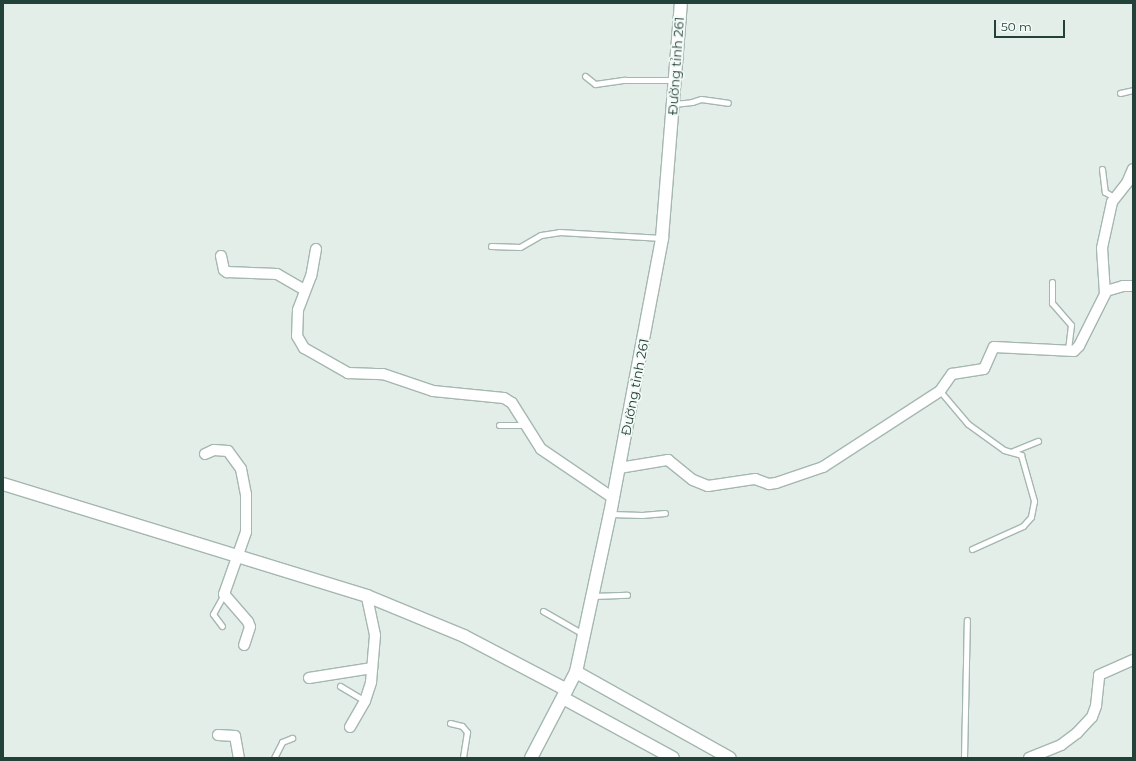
<!DOCTYPE html>
<meta charset="utf-8">
<style>
body{margin:0}
#map{position:relative;width:1136px;height:761px;overflow:hidden;background:#e3eee9;font-family:Montserrat,sans-serif}
div>[style]{position:absolute}
[style*='--x']{left:calc(var(--x)*1px);top:calc(var(--y)*1px);width:calc(var(--w)*1px);rotate:calc(var(--a)*1deg)}
.roads{filter:drop-shadow(1px 0 #a5b7b0) drop-shadow(-1px 0 #a5b7b0) drop-shadow(0 1px #a5b7b0) drop-shadow(0 -1px #a5b7b0)}
.service>*{height:5px;margin:-2.5px;padding:0 2.5px;transform-origin:2.5px;border-radius:2.5px;background:#fff}
.minor>*{height:10px;margin:-5px;padding:0 5px;transform-origin:5px;border-radius:5px;background:#fff}
.tertiary>*{height:12px;margin:-6px;padding:0 6px;transform-origin:6px;border-radius:6px;background:#fff}
.secondary>*{height:12px;margin:-6px;padding:0 6px;transform-origin:6px;border-radius:6px;background:#fff}
span{translate:-50% -50%;white-space:nowrap;text-align:center;line-height:1.15;-webkit-text-stroke:3.5px #f4faf7;paint-order:stroke}
.street-label{font-size:13px;color:#224138}
.frame{position:absolute;inset:0;border:4px solid #224138;pointer-events:none}
.scale{position:absolute;left:994px;top:20px;width:71px;height:18px;box-sizing:border-box;border:2px solid #224138;border-top:0;padding-left:5px;font-size:12px;line-height:14px;white-space:nowrap;color:#224138;-webkit-text-stroke:3px #f4faf7;paint-order:stroke}
</style>
<div id="map">
<div class="roads">
<div class="service">
<div style="--x:585;--y:76;--w:13;--a:39"></div>
<div style="--x:595;--y:84;--w:30;--a:-8"></div>
<div style="--x:625;--y:80;--w:50;--a:0"></div>
<div style="--x:1120;--y:93;--w:13;--a:-13"></div>
<div style="--x:674;--y:104;--w:18;--a:-6"></div>
<div style="--x:692;--y:102;--w:9;--a:-18"></div>
<div style="--x:701;--y:99;--w:27;--a:8"></div>
<div style="--x:1102;--y:169;--w:23;--a:83"></div>
<div style="--x:1105;--y:192;--w:10;--a:29"></div>
<div style="--x:491;--y:246;--w:29;--a:2"></div>
<div style="--x:520;--y:247;--w:24;--a:-30"></div>
<div style="--x:541;--y:235;--w:18;--a:-9"></div>
<div style="--x:559;--y:232;--w:103;--a:3.3"></div>
<div style="--x:1052;--y:282;--w:21;--a:90"></div>
<div style="--x:1052;--y:303;--w:29;--a:49"></div>
<div style="--x:1071;--y:325;--w:26;--a:97"></div>
<div style="--x:940;--y:391;--w:43;--a:49.7"></div>
<div style="--x:968;--y:424;--w:44;--a:35.8"></div>
<div style="--x:1004;--y:450;--w:18;--a:16"></div>
<div style="--x:1021;--y:455;--w:48;--a:74.2"></div>
<div style="--x:1034;--y:501;--w:16;--a:101"></div>
<div style="--x:1031;--y:517;--w:12;--a:132"></div>
<div style="--x:1023;--y:526;--w:56;--a:155.7"></div>
<div style="--x:499;--y:425;--w:26;--a:0"></div>
<div style="--x:1013;--y:451;--w:27;--a:-22"></div>
<div style="--x:611;--y:514;--w:31;--a:2"></div>
<div style="--x:642;--y:515;--w:23;--a:-5"></div>
<div style="--x:593;--y:596;--w:34;--a:-2"></div>
<div style="--x:543;--y:611;--w:46;--a:29.9"></div>
<div style="--x:222;--y:626;--w:15;--a:-127"></div>
<div style="--x:213;--y:614;--w:23;--a:-61"></div>
<div style="--x:340;--y:686;--w:29;--a:31"></div>
<div style="--x:450;--y:723;--w:12;--a:14"></div>
<div style="--x:462;--y:726;--w:8;--a:50"></div>
<div style="--x:467;--y:732;--w:26;--a:99"></div>
<div style="--x:274;--y:758;--w:18;--a:-63"></div>
<div style="--x:282;--y:742;--w:11;--a:-22"></div>
<div style="--x:964;--y:758;--w:138;--a:-88.8"></div>
</div>
<div class="minor">
<div style="--x:316;--y:249;--w:27;--a:100"></div>
<div style="--x:311;--y:276;--w:36;--a:111"></div>
<div style="--x:298;--y:310;--w:26;--a:92"></div>
<div style="--x:297;--y:336;--w:14;--a:60"></div>
<div style="--x:304;--y:348;--w:51;--a:29.6"></div>
<div style="--x:348;--y:373;--w:35;--a:2"></div>
<div style="--x:383;--y:374;--w:53;--a:18.8"></div>
<div style="--x:433;--y:391;--w:71;--a:5.6"></div>
<div style="--x:504;--y:398;--w:9;--a:32"></div>
<div style="--x:512;--y:403;--w:54;--a:57.8"></div>
<div style="--x:541;--y:449;--w:87;--a:34.2"></div>
<div style="--x:221;--y:256;--w:14;--a:78"></div>
<div style="--x:224;--y:270;--w:4;--a:34"></div>
<div style="--x:227;--y:272;--w:50;--a:2.3"></div>
<div style="--x:277;--y:274;--w:32;--a:30"></div>
<div style="--x:1106;--y:291;--w:18;--a:-16"></div>
<div style="--x:1123;--y:286;--w:10;--a:0"></div>
<div style="--x:205;--y:454;--w:10;--a:-24"></div>
<div style="--x:214;--y:450;--w:14;--a:4"></div>
<div style="--x:228;--y:451;--w:22;--a:54"></div>
<div style="--x:241;--y:469;--w:25;--a:79"></div>
<div style="--x:246;--y:494;--w:38;--a:90"></div>
<div style="--x:246;--y:532;--w:66;--a:109.5"></div>
<div style="--x:224;--y:594;--w:37;--a:49"></div>
<div style="--x:248;--y:622;--w:5;--a:68"></div>
<div style="--x:250;--y:627;--w:19;--a:108"></div>
<div style="--x:619;--y:468;--w:50;--a:-9.3"></div>
<div style="--x:668;--y:460;--w:32;--a:39"></div>
<div style="--x:693;--y:480;--w:16;--a:22"></div>
<div style="--x:708;--y:486;--w:48;--a:-8.5"></div>
<div style="--x:755;--y:479;--w:15;--a:20"></div>
<div style="--x:769;--y:484;--w:7;--a:-8"></div>
<div style="--x:776;--y:483;--w:50;--a:-18.8"></div>
<div style="--x:823;--y:467;--w:140;--a:-33"></div>
<div style="--x:940;--y:391;--w:21;--a:-55"></div>
<div style="--x:952;--y:374;--w:32;--a:-9"></div>
<div style="--x:984;--y:369;--w:24;--a:-66"></div>
<div style="--x:994;--y:347;--w:80;--a:2.9"></div>
<div style="--x:1074;--y:351;--w:7;--a:-45"></div>
<div style="--x:1079;--y:346;--w:58;--a:-63.4"></div>
<div style="--x:1105;--y:294;--w:46;--a:-93.7"></div>
<div style="--x:1102;--y:248;--w:47;--a:-77.7"></div>
<div style="--x:1112;--y:202;--w:24;--a:-52"></div>
<div style="--x:1127;--y:183;--w:15;--a:-67"></div>
<div style="--x:309;--y:678;--w:64;--a:-9"></div>
<div style="--x:350;--y:727;--w:30;--a:-60"></div>
<div style="--x:365;--y:701;--w:20;--a:-72"></div>
<div style="--x:371;--y:682;--w:47;--a:-85.1"></div>
<div style="--x:375;--y:635;--w:40;--a:-102"></div>
<div style="--x:218;--y:735;--w:17;--a:3"></div>
<div style="--x:235;--y:736;--w:22;--a:80"></div>
<div style="--x:1029;--y:758;--w:35;--a:-22"></div>
<div style="--x:1061;--y:745;--w:20;--a:-37"></div>
<div style="--x:1077;--y:733;--w:22;--a:-47"></div>
<div style="--x:1092;--y:717;--w:12;--a:-70"></div>
<div style="--x:1096;--y:706;--w:31;--a:-84"></div>
<div style="--x:1099;--y:675;--w:37;--a:-24"></div>
</div>
<div class="tertiary">
<div style="--x:3;--y:484;--w:381;--a:17.1"></div>
<div style="--x:367;--y:596;--w:105;--a:22.4"></div>
<div style="--x:464;--y:636;--w:116;--a:27.7"></div>
</div>
<div class="secondary">
<div style="--x:576;--y:672;--w:176;--a:29.2"></div>
<div style="--x:563;--y:698;--w:125;--a:28.6"></div>
<div style="--x:531;--y:758;--w:97;--a:-62.4"></div>
<div style="--x:576;--y:672;--w:162;--a:-77.9"></div>
<div style="--x:610;--y:514;--w:281;--a:-79.3"></div>
<div style="--x:662;--y:238;--w:236;--a:-85.4"></div>
</div>
</div>
<div class="street-label">
<span style="left:676px;top:66px;rotate:-86deg">Đường tỉnh 261</span>
<span style="left:635px;top:387px;rotate:-79deg">Đường tỉnh 261</span>
</div>
<div class="frame"></div>
<div class="scale">50 m</div>
</div>
